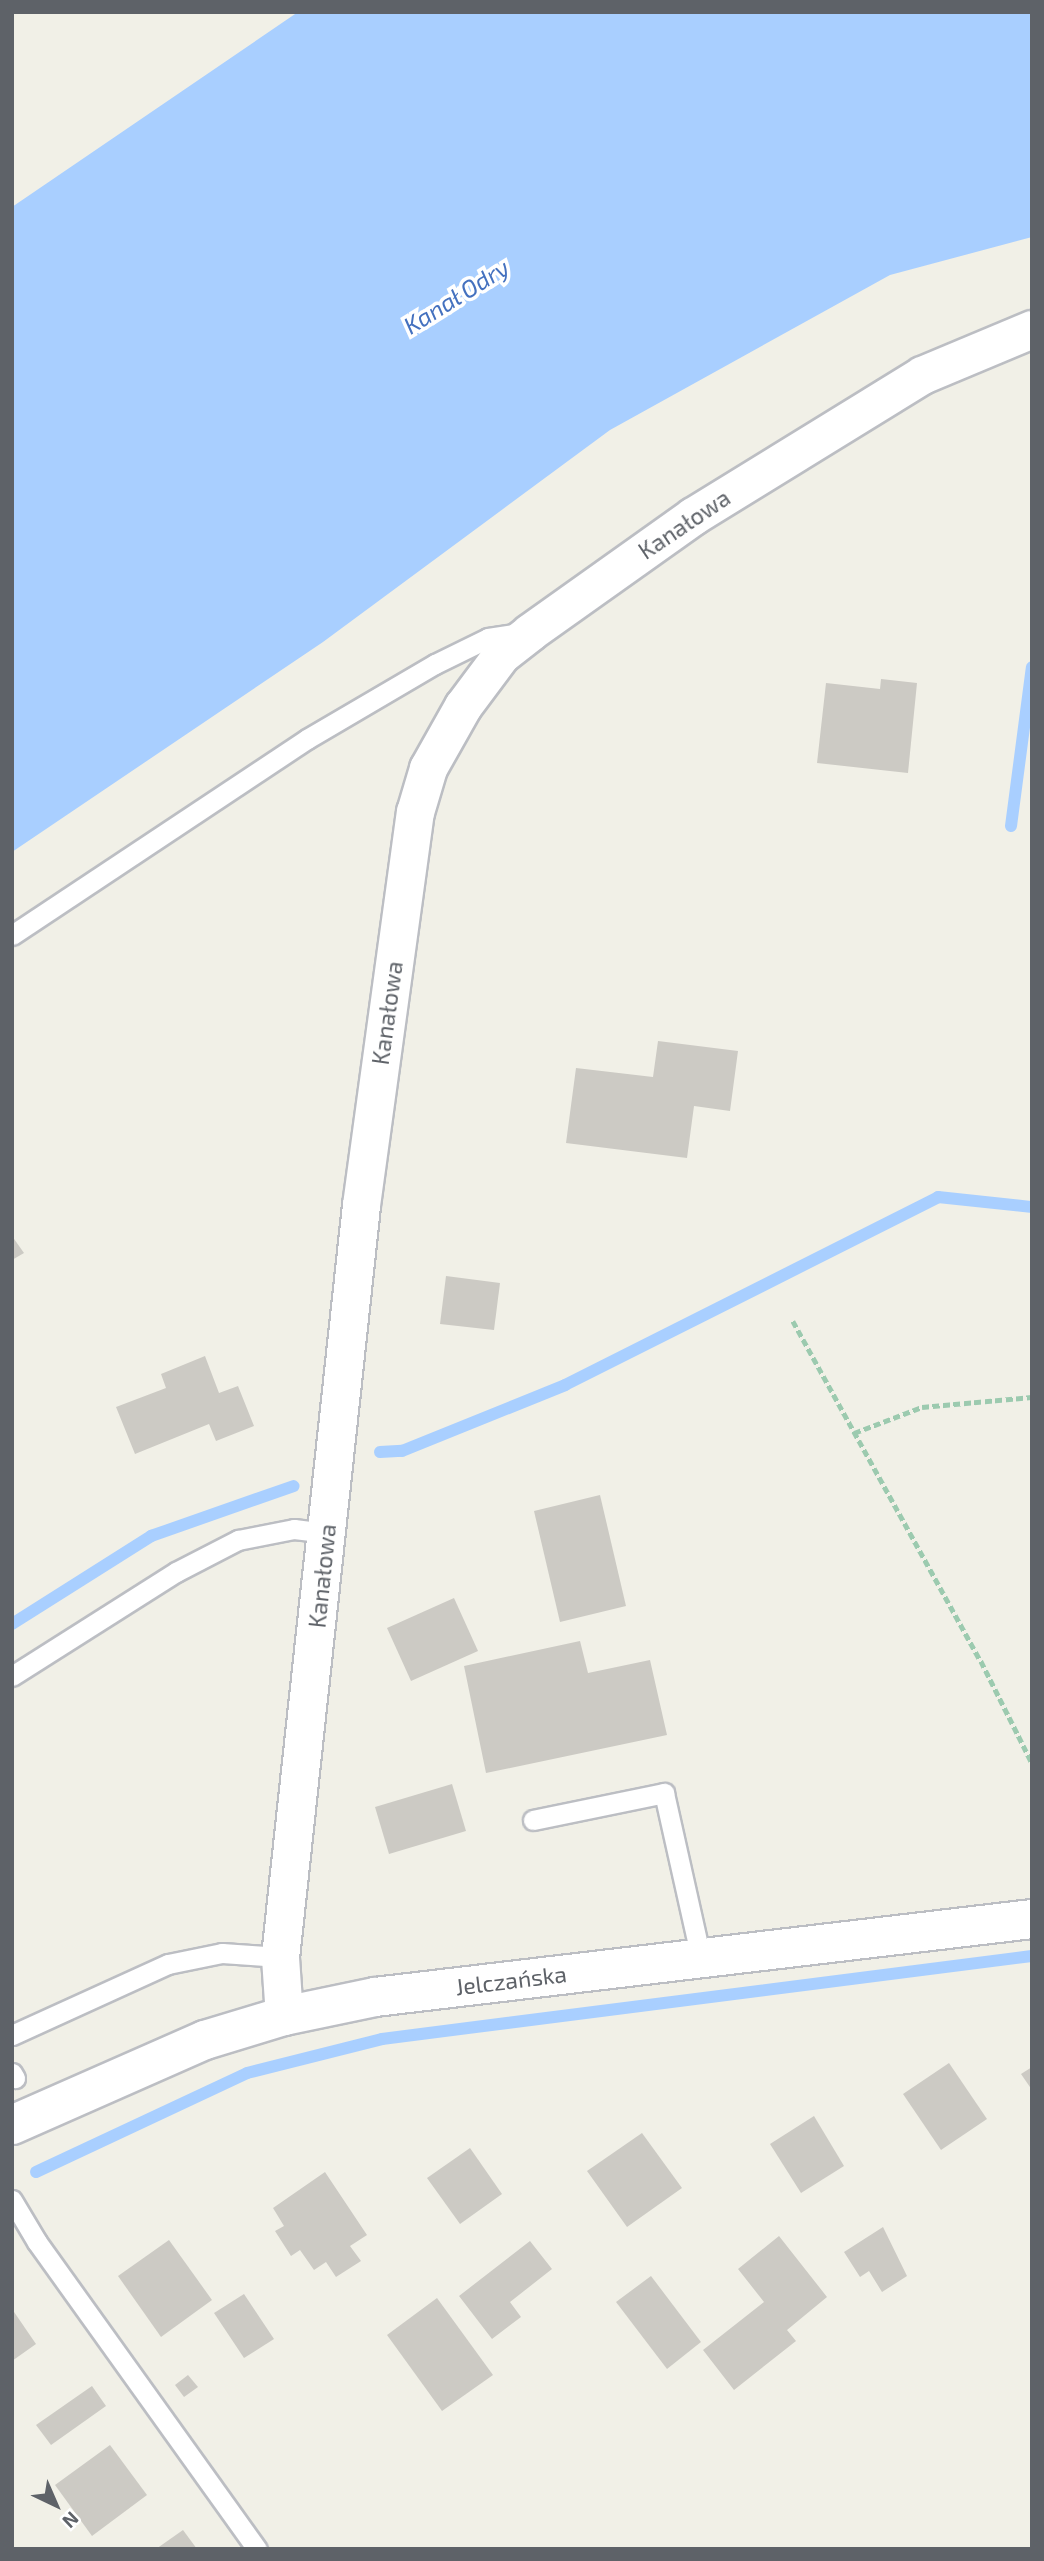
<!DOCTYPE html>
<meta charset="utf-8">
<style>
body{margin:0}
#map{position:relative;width:1044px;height:2561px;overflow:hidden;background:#f1f0e7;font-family:"Exo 2",sans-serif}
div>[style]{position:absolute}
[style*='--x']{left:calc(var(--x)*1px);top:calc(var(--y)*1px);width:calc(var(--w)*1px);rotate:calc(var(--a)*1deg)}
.water>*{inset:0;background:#a9cfff}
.stream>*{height:12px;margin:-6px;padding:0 6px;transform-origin:6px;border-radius:6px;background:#a9cfff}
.building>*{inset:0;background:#cccac4}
.path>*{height:4.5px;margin-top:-2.25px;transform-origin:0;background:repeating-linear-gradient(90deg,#9ccaaf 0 7px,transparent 0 10.5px)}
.roads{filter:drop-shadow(2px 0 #bcbec3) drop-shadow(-2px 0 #bcbec3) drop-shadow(0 2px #bcbec3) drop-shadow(0 -2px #bcbec3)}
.service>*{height:19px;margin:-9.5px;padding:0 9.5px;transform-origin:9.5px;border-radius:9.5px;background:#fff}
.minor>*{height:37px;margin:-18.5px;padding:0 18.5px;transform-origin:18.5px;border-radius:18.5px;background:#fff}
.secondary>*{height:38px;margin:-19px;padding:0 19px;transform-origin:19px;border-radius:19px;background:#fff}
span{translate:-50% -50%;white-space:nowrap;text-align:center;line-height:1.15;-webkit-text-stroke:7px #fff;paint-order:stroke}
.street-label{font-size:23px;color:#5e6268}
.water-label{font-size:24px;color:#4471bf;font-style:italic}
.frame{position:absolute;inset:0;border:14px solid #5e6268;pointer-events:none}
.north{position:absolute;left:21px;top:2470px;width:70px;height:70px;-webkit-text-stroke:5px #fff;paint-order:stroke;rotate:136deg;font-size:19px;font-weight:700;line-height:28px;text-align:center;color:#5e6268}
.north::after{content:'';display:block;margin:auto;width:24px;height:32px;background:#5e6268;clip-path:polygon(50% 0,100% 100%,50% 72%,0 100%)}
</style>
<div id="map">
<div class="water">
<div style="clip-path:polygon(298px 12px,1032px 12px,1032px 237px,890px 275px,610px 430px,323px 642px,12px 852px,12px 207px)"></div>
</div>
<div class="stream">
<div style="--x:1011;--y:826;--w:160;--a:-82.5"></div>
<div style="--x:380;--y:1452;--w:22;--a:-3"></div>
<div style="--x:402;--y:1451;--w:176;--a:-22"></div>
<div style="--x:565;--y:1385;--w:418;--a:-26.7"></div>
<div style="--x:938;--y:1197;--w:95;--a:6.1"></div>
<div style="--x:12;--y:1624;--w:165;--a:-32.3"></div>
<div style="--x:151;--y:1536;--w:151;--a:-19.3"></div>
<div style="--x:36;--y:2172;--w:233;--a:-25.1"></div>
<div style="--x:247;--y:2073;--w:139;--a:-14.1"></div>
<div style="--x:382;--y:2039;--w:655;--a:-7.28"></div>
</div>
<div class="building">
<div style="clip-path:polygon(881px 679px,917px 683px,908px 773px,817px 763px,826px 683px,880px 689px)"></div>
<div style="clip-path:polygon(658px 1041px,738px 1051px,730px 1111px,694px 1106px,687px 1158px,566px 1143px,576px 1068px,653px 1077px)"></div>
<div style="clip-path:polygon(12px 1236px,24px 1253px,12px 1260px)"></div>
<div style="clip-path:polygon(446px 1276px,500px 1283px,494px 1330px,440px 1324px)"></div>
<div style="clip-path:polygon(205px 1356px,219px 1393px,238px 1386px,254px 1426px,216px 1441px,209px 1424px,135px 1454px,116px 1407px,166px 1388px,161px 1374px)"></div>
<div style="clip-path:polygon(600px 1495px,626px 1606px,560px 1622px,534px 1511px)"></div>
<div style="clip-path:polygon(454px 1598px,478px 1651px,411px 1681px,387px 1628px)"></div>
<div style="clip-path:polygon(580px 1641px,588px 1673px,650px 1660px,667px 1735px,486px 1773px,464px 1666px)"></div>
<div style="clip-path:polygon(452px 1784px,466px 1831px,389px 1854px,375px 1807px)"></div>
<div style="clip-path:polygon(949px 2063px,987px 2119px,941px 2150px,903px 2094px)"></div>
<div style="clip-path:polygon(1032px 2067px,1032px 2090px,1021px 2074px)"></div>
<div style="clip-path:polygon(814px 2116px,844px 2166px,801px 2193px,770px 2144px)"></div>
<div style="clip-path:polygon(642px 2133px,682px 2188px,627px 2227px,587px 2171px)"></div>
<div style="clip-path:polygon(470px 2148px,502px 2194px,460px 2224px,427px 2178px)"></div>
<div style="clip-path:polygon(325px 2172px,367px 2235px,350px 2246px,361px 2261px,336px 2277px,326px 2262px,314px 2270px,300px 2250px,291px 2256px,275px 2231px,284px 2226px,273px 2208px)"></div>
<div style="clip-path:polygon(883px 2227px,907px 2276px,882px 2292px,869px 2271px,860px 2277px,844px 2252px)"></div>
<div style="clip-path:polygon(779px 2236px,827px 2297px,787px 2330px,796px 2341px,734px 2390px,703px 2350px,764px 2302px,738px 2269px)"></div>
<div style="clip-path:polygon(169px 2240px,212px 2300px,161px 2337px,118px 2276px)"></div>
<div style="clip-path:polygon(530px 2241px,552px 2269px,510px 2302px,521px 2317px,492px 2339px,459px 2296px)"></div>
<div style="clip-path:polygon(651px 2276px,701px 2342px,667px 2369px,616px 2302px)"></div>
<div style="clip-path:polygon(244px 2294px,274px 2339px,244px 2358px,214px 2313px)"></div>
<div style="clip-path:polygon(437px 2298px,493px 2375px,442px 2411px,387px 2335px)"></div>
<div style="clip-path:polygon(12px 2309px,36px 2344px,12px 2361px)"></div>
<div style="clip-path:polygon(188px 2375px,198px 2387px,184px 2397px,175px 2385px)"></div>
<div style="clip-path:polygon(92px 2386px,106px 2406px,51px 2445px,36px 2425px)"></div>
<div style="clip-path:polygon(110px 2445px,147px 2495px,92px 2536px,55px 2485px)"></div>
<div style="clip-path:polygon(183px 2530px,197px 2549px,156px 2549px)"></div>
</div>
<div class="path">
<div style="--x:793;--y:1321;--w:389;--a:61.1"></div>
<div style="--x:981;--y:1661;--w:114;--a:63.4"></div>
<div style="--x:854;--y:1433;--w:73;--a:-20.9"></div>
<div style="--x:922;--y:1407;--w:110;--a:-5.2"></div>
</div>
<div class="roads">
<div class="service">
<div style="--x:12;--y:935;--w:354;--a:-33.6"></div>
<div style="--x:307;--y:739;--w:148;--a:-30.4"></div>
<div style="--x:435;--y:664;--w:59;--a:-26.1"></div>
<div style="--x:488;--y:638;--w:30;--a:-9"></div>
<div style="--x:12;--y:1676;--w:194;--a:-32.4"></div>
<div style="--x:176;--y:1572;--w:70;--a:-27.3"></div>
<div style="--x:238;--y:1540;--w:57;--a:-11.1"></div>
<div style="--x:294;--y:1529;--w:32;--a:7"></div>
<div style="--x:533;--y:1820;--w:134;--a:-11.6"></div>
<div style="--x:664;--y:1793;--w:169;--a:77.4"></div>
<div style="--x:12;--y:2035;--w:171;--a:-24.5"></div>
<div style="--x:168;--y:1964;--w:55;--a:-11.5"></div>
<div style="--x:222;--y:1953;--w:58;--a:3.9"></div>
<div style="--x:12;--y:2073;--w:6;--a:59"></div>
<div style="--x:12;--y:2200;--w:49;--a:59.2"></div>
<div style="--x:37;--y:2242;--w:378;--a:54.4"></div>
</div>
<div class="minor">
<div style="--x:284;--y:2016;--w:59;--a:-93.9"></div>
<div style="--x:280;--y:1957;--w:756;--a:-83.85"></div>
<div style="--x:361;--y:1205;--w:397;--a:-82.2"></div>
<div style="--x:415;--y:812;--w:46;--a:-73.5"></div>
<div style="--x:428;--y:768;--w:71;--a:-60.6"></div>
<div style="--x:463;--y:706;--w:64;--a:-53.3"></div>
<div style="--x:501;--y:655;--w:37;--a:-38"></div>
<div style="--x:530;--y:632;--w:200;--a:-35.4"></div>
<div style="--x:693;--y:516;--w:269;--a:-31.6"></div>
<div style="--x:922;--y:375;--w:119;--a:-22.7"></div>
</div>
<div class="secondary">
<div style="--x:12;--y:2125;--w:211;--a:-23.8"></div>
<div style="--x:205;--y:2040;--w:83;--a:-16.9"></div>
<div style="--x:284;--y:2016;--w:93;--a:-11.8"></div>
<div style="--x:375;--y:1997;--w:662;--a:-6.77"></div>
</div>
</div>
<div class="street-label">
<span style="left:684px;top:524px;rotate:-34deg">Kanałowa</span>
<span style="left:387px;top:1013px;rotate:-82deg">Kanałowa</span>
<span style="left:322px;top:1576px;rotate:-84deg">Kanałowa</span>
<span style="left:511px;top:1980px;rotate:-7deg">Jelczańska</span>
</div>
<div class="water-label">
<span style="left:456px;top:296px;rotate:-32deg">Kanał Odry</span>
</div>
<div class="frame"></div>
<div class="north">N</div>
</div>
